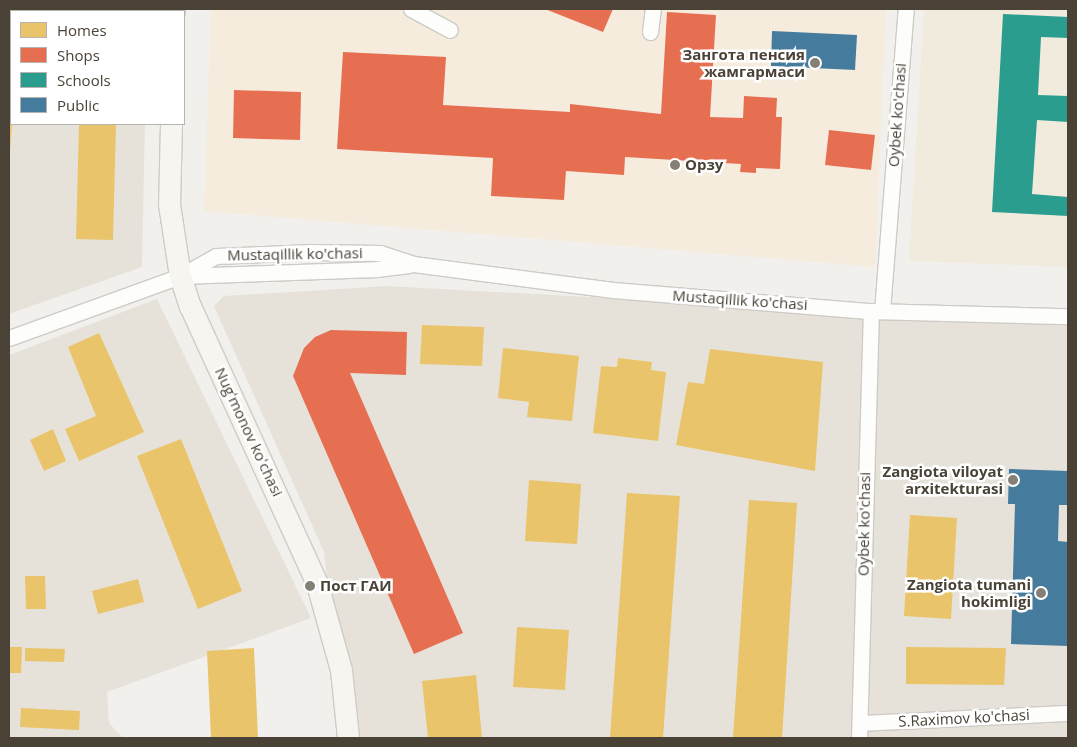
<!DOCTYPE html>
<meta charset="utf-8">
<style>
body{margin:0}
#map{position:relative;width:1077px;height:747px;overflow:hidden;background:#f2f0ec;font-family:"Open Sans",sans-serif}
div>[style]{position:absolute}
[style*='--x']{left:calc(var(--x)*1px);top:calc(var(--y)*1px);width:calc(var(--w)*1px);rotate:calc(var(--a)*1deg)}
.residential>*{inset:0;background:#e7e2d9}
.commercial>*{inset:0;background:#f6ecde}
.education>*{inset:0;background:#f1ebdd}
.homes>*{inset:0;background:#e9c46a}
.shops>*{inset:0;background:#e76f51}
.schools>*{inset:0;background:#2a9d8f}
.public>*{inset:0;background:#457b9d}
.roads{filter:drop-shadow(1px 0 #cecbc6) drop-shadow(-1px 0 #cecbc6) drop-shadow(0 1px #cecbc6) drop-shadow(0 -1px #cecbc6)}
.street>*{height:15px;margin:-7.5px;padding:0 7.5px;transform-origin:7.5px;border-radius:7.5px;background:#fdfdfc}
.secondary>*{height:21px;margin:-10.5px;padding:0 10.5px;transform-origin:10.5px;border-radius:10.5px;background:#f7f5ef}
.dots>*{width:14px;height:14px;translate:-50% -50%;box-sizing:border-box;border:2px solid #fff;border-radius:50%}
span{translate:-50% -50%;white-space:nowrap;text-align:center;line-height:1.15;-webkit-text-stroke:5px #fff;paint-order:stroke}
.poi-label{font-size:15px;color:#4a4236;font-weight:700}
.right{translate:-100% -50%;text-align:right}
.left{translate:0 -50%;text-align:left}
.street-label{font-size:15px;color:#4a4236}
.frame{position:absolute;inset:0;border:10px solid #4a4236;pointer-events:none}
.legend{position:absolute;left:10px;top:10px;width:175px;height:115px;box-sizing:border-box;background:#fff;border:1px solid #b7b3af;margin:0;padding:6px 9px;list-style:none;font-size:15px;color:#4a4236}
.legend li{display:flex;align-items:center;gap:10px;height:25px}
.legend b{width:25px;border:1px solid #b7b3af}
</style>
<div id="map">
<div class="residential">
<div style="clip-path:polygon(9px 9px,147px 9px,11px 11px,11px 124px,145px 124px,142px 267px,9px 314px)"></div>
<div style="clip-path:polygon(387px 286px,1068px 323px,1068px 738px,343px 738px,324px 552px,214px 306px,224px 296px)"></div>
<div style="clip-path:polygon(157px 299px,311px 618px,107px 692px,109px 723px,123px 738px,9px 738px,9px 355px)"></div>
</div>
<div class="commercial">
<div style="clip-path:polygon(211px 9px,886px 9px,875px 267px,204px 211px)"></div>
</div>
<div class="education">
<div style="clip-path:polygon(924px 9px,1068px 9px,1068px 267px,909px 261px)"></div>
</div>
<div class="homes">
<div style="clip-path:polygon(9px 19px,11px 19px,11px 53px,9px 53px)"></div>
<div style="clip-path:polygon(9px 120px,12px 124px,10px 153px,9px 153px)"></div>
<div style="clip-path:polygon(79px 124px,116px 124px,113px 240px,76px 239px)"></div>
<div style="clip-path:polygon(422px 325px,484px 327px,482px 366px,420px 364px)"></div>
<div style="clip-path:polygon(99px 333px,144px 432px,79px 461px,65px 429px,96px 416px,68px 347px)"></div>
<div style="clip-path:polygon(503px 348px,579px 356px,572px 421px,527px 417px,529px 402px,498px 398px)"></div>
<div style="clip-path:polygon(710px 349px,823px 362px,815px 471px,676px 445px,688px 382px,704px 384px)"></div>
<div style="clip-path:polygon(618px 358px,652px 362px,651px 370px,666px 372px,658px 441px,593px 433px,601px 366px,617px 367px)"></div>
<div style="clip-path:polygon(53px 429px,66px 461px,44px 471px,30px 440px)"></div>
<div style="clip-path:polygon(181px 439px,242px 591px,198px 609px,137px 456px)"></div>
<div style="clip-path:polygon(529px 480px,581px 484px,577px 544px,525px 541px)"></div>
<div style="clip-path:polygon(627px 493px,680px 496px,663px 738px,610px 738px)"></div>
<div style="clip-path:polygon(749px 500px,797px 503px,782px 738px,733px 738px)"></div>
<div style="clip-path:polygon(910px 515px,957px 518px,951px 619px,904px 616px)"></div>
<div style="clip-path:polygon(25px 576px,45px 576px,46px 609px,26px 609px)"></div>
<div style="clip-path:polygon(138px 579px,144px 602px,98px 614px,92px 591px)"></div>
<div style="clip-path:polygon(517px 627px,569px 630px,565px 690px,513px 687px)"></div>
<div style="clip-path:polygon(9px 647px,22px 647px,21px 673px,9px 673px)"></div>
<div style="clip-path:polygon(906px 647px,1006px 648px,1004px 685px,906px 684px)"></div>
<div style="clip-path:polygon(25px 648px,65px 649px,64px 662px,25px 661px)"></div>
<div style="clip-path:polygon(254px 648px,258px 738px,211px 738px,207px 651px)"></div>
<div style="clip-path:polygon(476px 675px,482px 738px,428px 738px,422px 681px)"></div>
<div style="clip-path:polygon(21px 708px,80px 711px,79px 730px,20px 727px)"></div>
</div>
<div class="shops">
<div style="clip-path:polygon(95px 9px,137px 9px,95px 11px)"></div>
<div style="clip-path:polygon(545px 9px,613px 9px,603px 32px)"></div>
<div style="clip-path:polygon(667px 12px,716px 15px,710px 117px,743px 118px,744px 96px,777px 98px,776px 117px,782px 117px,780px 169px,756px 168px,756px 173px,740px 172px,741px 164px,625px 157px,624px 175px,566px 171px,564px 200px,491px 196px,493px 158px,337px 149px,343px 52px,446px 57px,443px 105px,570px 112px,570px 104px,661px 114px)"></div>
<div style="clip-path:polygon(234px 90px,301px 92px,300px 140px,233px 138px)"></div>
<div style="clip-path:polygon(829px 130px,875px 135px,871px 170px,825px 165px)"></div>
<div style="clip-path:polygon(331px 330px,407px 332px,406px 375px,350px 373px,463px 633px,414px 654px,293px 376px,304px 348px,315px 337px)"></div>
</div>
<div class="schools">
<div style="clip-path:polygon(1003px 14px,1068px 17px,1068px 38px,1041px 37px,1038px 95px,1068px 96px,1068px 122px,1037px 120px,1032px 194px,1068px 197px,1068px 216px,992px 212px)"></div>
</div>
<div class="public">
<div style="clip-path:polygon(772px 31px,857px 35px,855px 70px,771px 66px)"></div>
<div style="clip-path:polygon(1009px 469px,1068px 471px,1068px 505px,1059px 505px,1058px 541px,1068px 542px,1068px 646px,1011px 644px,1015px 504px,1008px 504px)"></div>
</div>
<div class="roads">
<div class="street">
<div style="--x:411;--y:9;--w:44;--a:28.3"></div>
<div style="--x:650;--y:32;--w:23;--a:-83"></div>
<div style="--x:180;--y:276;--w:197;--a:-2"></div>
<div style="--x:377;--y:269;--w:32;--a:-7"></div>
<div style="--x:882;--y:311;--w:303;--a:-85.5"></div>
<div style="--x:9;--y:338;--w:182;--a:-19.9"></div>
<div style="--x:180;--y:276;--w:41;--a:-29.1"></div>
<div style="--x:216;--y:256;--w:95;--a:-2.4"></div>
<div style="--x:311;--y:252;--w:69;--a:0.8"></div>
<div style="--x:380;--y:253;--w:35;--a:18"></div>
<div style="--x:413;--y:264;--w:202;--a:7.4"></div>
<div style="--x:613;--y:290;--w:259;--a:4.7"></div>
<div style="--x:871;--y:311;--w:197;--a:1.5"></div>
<div style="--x:860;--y:723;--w:208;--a:-2.8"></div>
<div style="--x:859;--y:738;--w:427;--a:-88.4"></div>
</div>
<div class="secondary">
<div style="--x:174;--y:11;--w:2;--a:-90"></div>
<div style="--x:171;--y:124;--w:80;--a:91.4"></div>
<div style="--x:169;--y:204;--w:73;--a:81.3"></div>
<div style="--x:180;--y:276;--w:32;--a:72"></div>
<div style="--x:190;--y:306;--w:306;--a:65.4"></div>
<div style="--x:317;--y:584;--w:89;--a:74.4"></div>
<div style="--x:341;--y:670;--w:68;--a:84.1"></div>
</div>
</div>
<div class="dots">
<div style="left:815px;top:63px;background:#857f76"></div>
<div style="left:675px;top:165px;background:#857f76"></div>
<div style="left:1013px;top:480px;background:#857f76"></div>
<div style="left:310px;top:586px;background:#857f76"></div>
<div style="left:1041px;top:593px;background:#857f76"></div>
</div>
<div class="poi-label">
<span class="right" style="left:805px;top:63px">Зангота пенсия<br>жамгармаси</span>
<span class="left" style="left:685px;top:165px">Орзу</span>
<span class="right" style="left:1003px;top:480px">Zangiota viloyat<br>arxitekturasi</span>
<span class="right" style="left:1031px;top:593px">Zangiota tumani<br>hokimligi</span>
<span class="left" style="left:320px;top:586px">Пост ГАИ</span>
</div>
<div class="street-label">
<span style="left:897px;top:115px;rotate:-86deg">Oybek ko'chasi</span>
<span style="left:295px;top:254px;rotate:-1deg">Mustaqillik ko'chasi</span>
<span style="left:740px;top:300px;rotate:4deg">Mustaqillik ko'chasi</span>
<span style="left:249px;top:432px;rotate:65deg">Nugʻmonov koʻchasi</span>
<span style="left:864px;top:524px;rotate:-89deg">Oybek ko'chasi</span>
<span style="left:964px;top:718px;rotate:-3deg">S.Raximov ko'chasi</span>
</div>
<div class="frame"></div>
<ul class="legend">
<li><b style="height:14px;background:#e9c46a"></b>Homes</li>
<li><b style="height:14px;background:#e76f51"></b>Shops</li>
<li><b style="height:14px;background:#2a9d8f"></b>Schools</li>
<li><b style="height:14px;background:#457b9d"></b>Public</li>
</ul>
</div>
